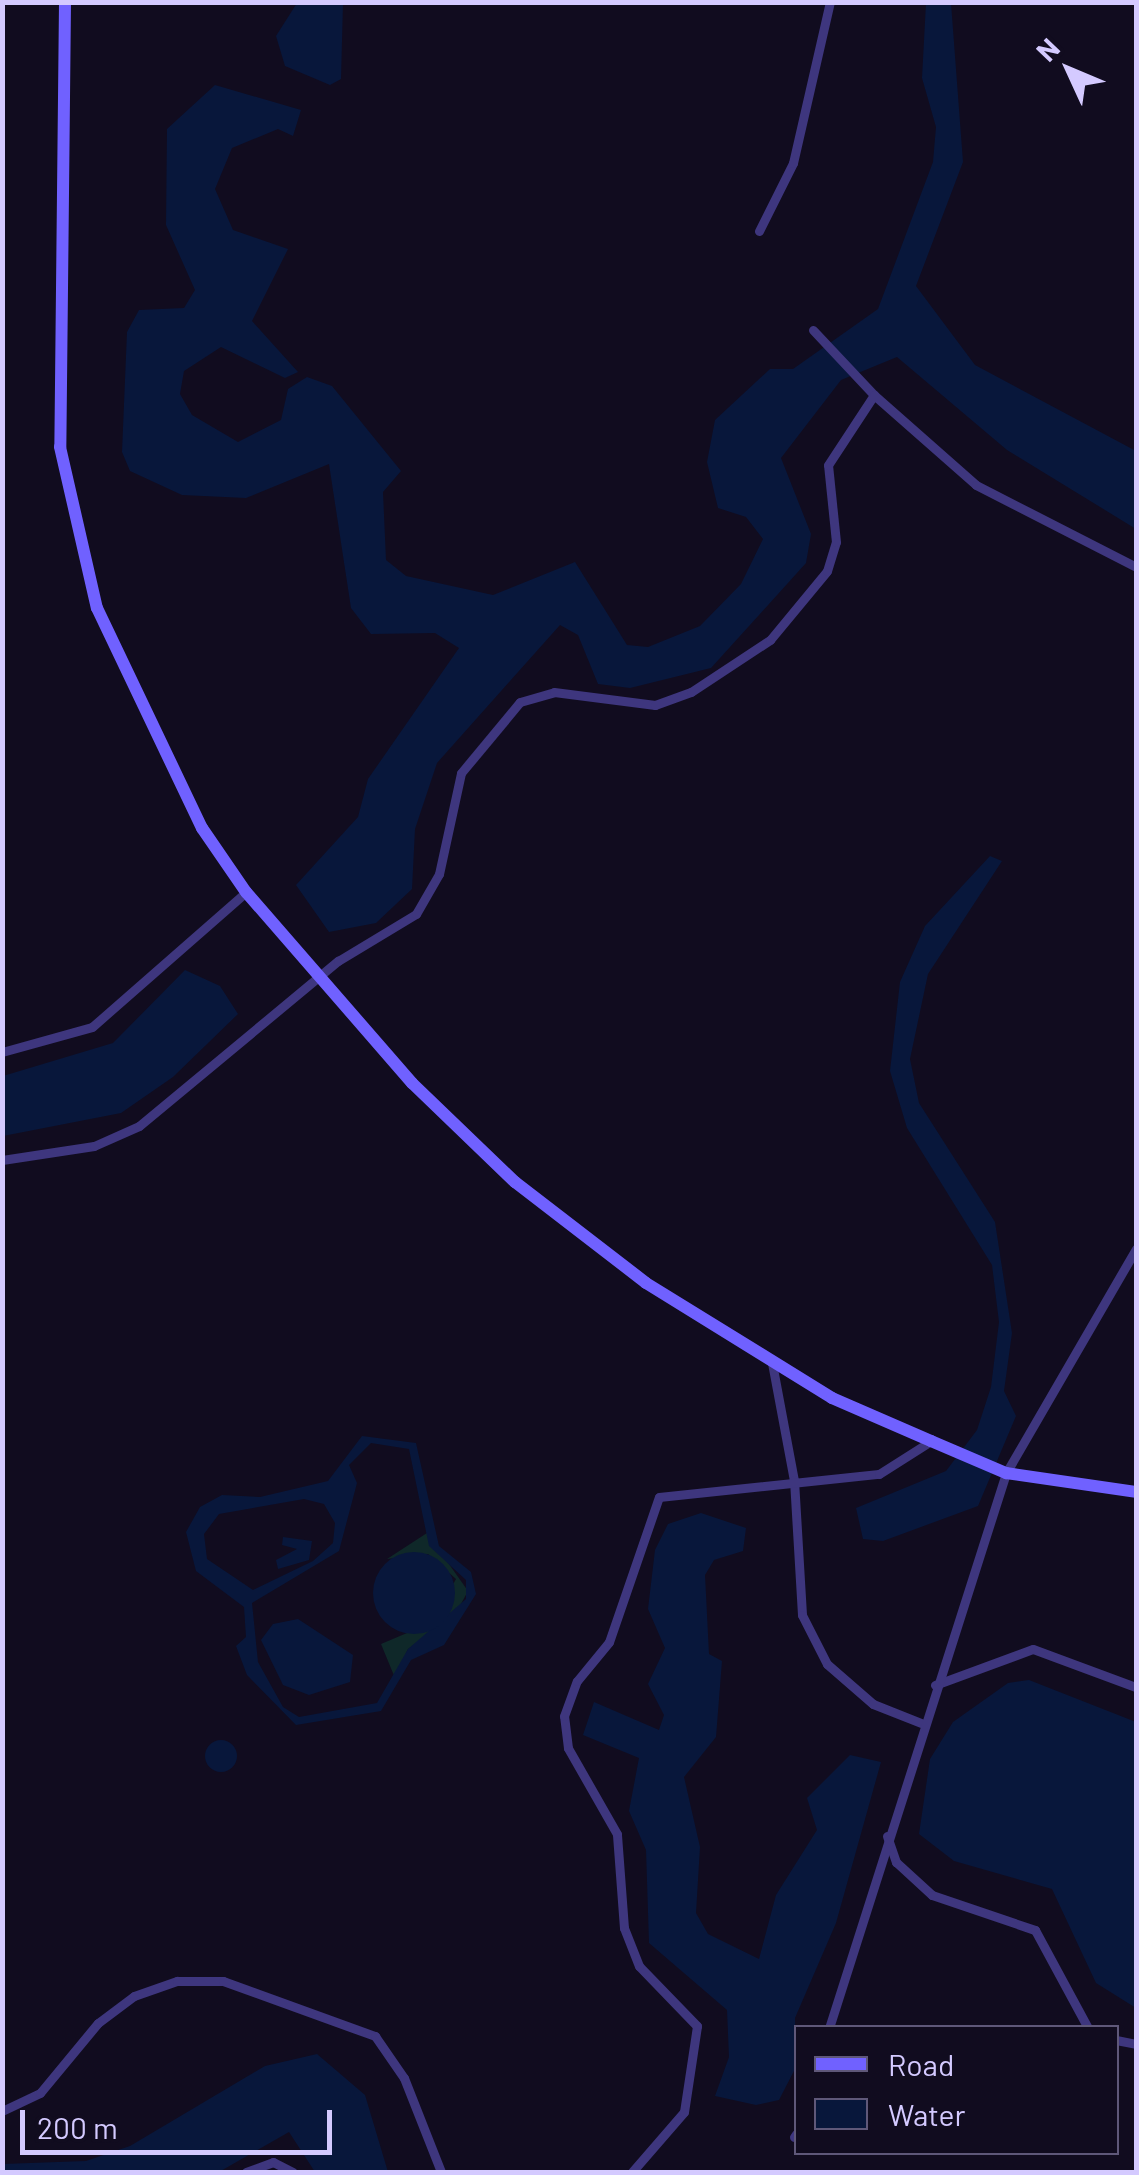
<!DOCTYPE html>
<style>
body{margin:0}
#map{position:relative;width:1139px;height:2175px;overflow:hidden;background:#110c1f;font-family:Barlow,sans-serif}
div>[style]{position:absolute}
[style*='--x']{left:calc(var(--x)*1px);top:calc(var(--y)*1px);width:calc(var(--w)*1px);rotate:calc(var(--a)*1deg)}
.green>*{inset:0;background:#0f2829}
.water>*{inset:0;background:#08173b}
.round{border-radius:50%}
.street>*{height:9px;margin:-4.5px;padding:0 4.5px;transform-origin:4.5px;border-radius:4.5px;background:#3e367e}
.secondary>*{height:12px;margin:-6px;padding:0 6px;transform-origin:6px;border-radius:6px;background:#7061ff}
span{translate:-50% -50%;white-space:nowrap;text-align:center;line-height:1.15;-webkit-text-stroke:9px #110c1f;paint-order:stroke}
.frame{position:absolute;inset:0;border:5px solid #d4caff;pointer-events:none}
.legend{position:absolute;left:794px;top:2025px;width:325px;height:130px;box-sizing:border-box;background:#110c1f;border:2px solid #5f5879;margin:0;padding:12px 18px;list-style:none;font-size:30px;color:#d4caff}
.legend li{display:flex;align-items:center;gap:20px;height:50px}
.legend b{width:50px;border:2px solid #5f5879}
.north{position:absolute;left:1019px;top:20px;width:100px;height:100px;-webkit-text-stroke:8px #110c1f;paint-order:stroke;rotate:314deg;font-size:28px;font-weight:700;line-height:40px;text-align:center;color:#d4caff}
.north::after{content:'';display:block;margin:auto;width:35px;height:45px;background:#d4caff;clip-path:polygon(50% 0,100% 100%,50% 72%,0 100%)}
.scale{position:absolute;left:20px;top:2110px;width:312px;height:45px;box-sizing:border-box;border:5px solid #d4caff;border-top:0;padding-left:12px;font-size:30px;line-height:35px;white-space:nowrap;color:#d4caff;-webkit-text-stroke:8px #110c1f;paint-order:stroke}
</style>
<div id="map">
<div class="green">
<div style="clip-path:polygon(427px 1533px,468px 1591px,455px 1615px,408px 1649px,395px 1678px,381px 1644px,433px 1622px,456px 1579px,428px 1554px,387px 1559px)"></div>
</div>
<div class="water">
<div style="clip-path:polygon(297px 3px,343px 3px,341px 79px,330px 85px,285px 66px,276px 36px)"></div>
<div style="clip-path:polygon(926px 3px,951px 3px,963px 162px,916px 286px,975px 365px,1136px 451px,1136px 529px,1007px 450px,897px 357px,841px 380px,781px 458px,811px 534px,806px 563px,711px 668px,630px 688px,598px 684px,578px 635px,560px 625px,437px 763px,415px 829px,412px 889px,376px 923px,329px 932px,296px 885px,358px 817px,368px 779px,459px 648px,435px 633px,371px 634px,351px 608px,329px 464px,246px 498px,182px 495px,130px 471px,122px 452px,127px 332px,139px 310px,184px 308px,195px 290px,166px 225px,167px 129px,215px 85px,301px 110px,293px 136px,278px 129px,232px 148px,215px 189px,233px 230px,288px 249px,252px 321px,298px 372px,285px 378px,221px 347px,184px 371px,180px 394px,192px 415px,238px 442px,281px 420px,288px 389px,307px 377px,332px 386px,401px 471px,383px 492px,386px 560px,406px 576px,493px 595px,575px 562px,627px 645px,648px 647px,700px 626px,741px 584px,763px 539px,746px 517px,718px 508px,707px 462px,715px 420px,770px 369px,793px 369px,878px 309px,933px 162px,936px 127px,922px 78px)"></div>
<div style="clip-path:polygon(990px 856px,1002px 861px,928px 974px,910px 1059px,919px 1103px,995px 1222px,1012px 1333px,1004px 1391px,1016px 1416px,978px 1506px,883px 1541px,863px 1539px,856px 1508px,946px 1471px,977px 1430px,991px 1387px,999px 1322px,992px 1265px,907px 1128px,890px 1071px,900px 982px,925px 926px)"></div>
<div style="clip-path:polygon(185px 970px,220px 986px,238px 1014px,173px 1077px,121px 1113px,3px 1136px,3px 1076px,113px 1043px)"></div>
<div style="clip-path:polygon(evenodd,362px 1436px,416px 1443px,439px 1546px,471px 1572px,476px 1594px,444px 1645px,411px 1660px,381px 1711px,296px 1725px,247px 1675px,236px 1646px,246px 1637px,244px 1607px,196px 1571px,186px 1532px,200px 1507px,222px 1495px,260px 1497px,328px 1481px,362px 1436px,371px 1443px,409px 1449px,429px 1546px,466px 1580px,466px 1599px,408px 1649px,377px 1703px,299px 1717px,283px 1707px,258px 1662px,252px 1603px,339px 1551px,357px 1483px,349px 1465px,371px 1443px,362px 1436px,304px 1499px,324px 1504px,335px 1523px,333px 1543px,313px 1561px,253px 1590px,207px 1559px,204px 1534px,219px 1514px,304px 1499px)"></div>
<div style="clip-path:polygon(701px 1513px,746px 1528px,743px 1551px,714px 1560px,705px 1575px,709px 1654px,722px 1661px,716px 1737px,684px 1777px,700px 1847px,696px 1913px,708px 1934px,759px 1959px,776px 1895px,817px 1830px,807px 1798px,850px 1755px,881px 1762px,836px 1923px,795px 2018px,796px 2067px,779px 2100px,756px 2105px,715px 2096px,729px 2057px,727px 2010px,649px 1943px,646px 1850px,629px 1811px,639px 1758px,583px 1735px,594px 1702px,659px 1730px,664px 1715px,648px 1684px,665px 1648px,648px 1609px,655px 1550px,668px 1524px)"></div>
<div style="clip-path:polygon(283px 1537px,312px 1541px,309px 1560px,278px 1569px,276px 1560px,297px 1549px,282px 1545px)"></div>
<div class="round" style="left:373px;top:1552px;width:82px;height:82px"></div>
<div style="clip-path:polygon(298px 1619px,353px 1655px,350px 1682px,309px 1695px,283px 1685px,261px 1640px,273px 1624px)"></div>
<div style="clip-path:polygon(1029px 1680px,1136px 1722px,1136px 2008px,1096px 1983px,1052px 1889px,954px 1861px,919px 1834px,930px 1759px,953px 1722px,1008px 1683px)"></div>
<div class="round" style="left:205px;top:1740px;width:32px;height:32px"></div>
<div style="clip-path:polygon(317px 2054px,365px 2095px,388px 2172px,315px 2172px,289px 2132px,219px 2172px,3px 2172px,3px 2164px,86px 2161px,130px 2146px,265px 2066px)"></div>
</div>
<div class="street">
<div style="--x:759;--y:231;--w:76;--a:-63.4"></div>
<div style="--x:793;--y:163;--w:165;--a:-77.1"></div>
<div style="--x:813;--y:330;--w:89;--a:46.8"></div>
<div style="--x:2;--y:1052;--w:93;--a:-15.5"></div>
<div style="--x:92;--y:1027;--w:205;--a:-41.2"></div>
<div style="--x:2;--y:1160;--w:93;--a:-8.7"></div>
<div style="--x:94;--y:1146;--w:49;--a:-24"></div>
<div style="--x:139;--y:1126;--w:259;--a:-39.7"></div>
<div style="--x:338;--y:961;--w:91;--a:-31.1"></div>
<div style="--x:416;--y:914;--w:46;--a:-60.1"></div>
<div style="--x:439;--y:874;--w:103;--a:-77.7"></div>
<div style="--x:461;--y:773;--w:92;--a:-50.3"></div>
<div style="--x:520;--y:702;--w:35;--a:-16"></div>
<div style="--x:554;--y:692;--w:102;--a:7.3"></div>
<div style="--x:655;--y:705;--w:38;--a:-20"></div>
<div style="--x:691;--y:692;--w:95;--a:-33.4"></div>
<div style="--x:770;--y:640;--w:89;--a:-50.4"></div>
<div style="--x:827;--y:571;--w:30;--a:-73"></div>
<div style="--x:836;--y:542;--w:77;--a:-95.9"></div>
<div style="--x:828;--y:465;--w:84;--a:-56.7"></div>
<div style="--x:874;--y:395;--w:136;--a:41.4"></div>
<div style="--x:976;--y:485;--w:180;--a:27.1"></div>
<div style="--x:772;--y:1363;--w:119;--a:79.4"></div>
<div style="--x:794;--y:1480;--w:135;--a:86.6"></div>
<div style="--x:802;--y:1615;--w:55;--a:63"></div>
<div style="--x:827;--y:1664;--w:61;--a:41"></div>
<div style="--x:873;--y:1704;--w:52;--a:21.6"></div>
<div style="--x:935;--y:1685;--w:104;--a:-20.2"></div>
<div style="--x:1033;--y:1649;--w:110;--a:20.3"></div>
<div style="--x:887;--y:1836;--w:28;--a:71"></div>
<div style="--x:896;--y:1862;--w:49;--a:42.5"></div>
<div style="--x:932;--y:1895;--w:109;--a:18.8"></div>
<div style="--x:1035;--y:1930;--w:111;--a:61.6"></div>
<div style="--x:829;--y:2028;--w:583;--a:-72.31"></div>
<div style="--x:1006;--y:1473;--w:259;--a:-59.9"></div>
<div style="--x:1116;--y:2040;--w:20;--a:11"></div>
<div style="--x:2;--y:2111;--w:42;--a:-25.3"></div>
<div style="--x:40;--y:2093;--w:91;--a:-50.4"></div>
<div style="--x:98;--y:2023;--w:45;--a:-36.9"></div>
<div style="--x:134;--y:1996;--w:46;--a:-19.2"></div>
<div style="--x:177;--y:1981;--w:46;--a:0"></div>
<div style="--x:223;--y:1981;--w:162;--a:19.9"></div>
<div style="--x:375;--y:2036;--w:51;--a:55.4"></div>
<div style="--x:404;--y:2078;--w:101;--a:68.5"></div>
<div style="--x:794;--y:2137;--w:4;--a:-56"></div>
<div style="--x:246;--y:2172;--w:29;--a:-20"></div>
<div style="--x:273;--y:2162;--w:22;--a:27"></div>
<div style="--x:632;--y:2172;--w:79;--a:-49.1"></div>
<div style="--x:684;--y:2112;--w:87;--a:-81.4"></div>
<div style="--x:697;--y:2026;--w:83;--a:-134"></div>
<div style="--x:639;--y:1966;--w:41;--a:-111.5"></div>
<div style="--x:624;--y:1928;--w:94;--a:-94.3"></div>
<div style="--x:617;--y:1834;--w:99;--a:-119.7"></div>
<div style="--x:568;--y:1748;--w:32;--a:-97"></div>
<div style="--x:564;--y:1716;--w:37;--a:-70"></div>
<div style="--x:577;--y:1681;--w:50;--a:-50.6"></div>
<div style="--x:609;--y:1642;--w:153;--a:-71"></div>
<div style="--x:659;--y:1497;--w:221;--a:-6"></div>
<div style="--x:879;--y:1474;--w:62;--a:-32.4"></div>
</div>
<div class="secondary">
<div style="--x:65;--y:2;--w:445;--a:90.6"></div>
<div style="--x:60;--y:447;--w:165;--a:77.1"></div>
<div style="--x:97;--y:608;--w:244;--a:64.5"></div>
<div style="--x:202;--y:828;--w:78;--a:55.5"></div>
<div style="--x:246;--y:892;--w:253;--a:49"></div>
<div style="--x:412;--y:1083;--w:143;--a:43.9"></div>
<div style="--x:515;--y:1182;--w:165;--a:37.6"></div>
<div style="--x:646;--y:1283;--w:219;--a:31.7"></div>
<div style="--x:832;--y:1398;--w:108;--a:23.5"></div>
<div style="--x:931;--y:1441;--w:82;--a:23.1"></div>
<div style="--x:1006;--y:1473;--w:131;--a:8.3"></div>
</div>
<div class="frame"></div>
<ul class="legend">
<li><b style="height:12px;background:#7061ff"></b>Road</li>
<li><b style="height:28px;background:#08173b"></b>Water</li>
</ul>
<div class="north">N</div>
<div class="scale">200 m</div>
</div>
